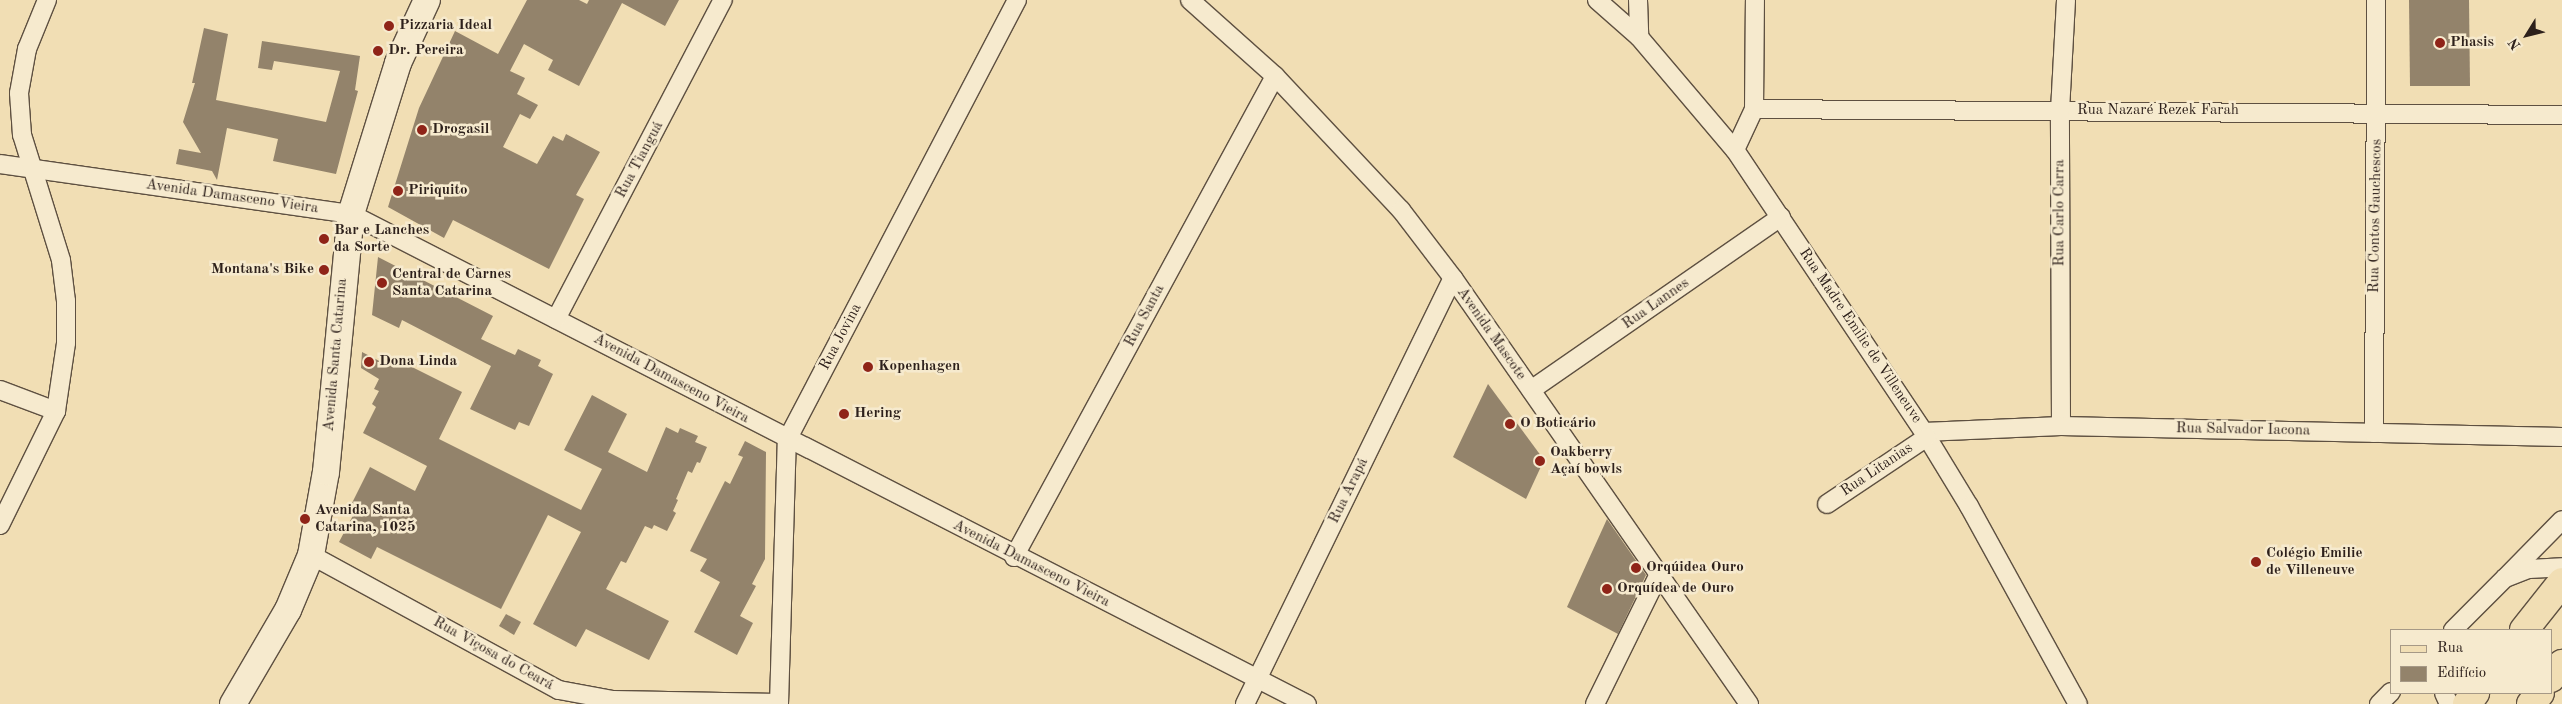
<!DOCTYPE html>
<meta charset="utf-8">
<style>
body{margin:0}
#map{position:relative;width:2562px;height:704px;overflow:hidden;background:#f1deb4;font-family:"Old Standard TT",serif}
div>[style]{position:absolute}
[style*='--x']{left:calc(var(--x)*1px);top:calc(var(--y)*1px);width:calc(var(--w)*1px);rotate:calc(var(--a)*1deg)}
.building>*{inset:0;background:#93836b}
.roads{filter:drop-shadow(1px 0 #5e5041) drop-shadow(-1px 0 #5e5041) drop-shadow(0 1px #5e5041) drop-shadow(0 -1px #5e5041)}
.street>*{height:18px;margin:-9px;padding:0 9px;transform-origin:9px;border-radius:9px;background:#f6eace}
.secondary>*{height:26px;margin:-13px;padding:0 13px;transform-origin:13px;border-radius:13px;background:#f6eace}
.primary>*{height:28px;margin:-14px;padding:0 14px;transform-origin:14px;border-radius:14px;background:#f1deb4}
.dots>*{width:14px;height:14px;translate:-50% -50%;box-sizing:border-box;border:2px solid #f6eace;border-radius:50%}
span{translate:-50% -50%;white-space:nowrap;text-align:center;line-height:1.15;-webkit-text-stroke:5px #f6eace;paint-order:stroke}
.poi-label{font-size:15px;color:#2d201b;font-weight:700}
.left{translate:0 -50%;text-align:left}
.right{translate:-100% -50%;text-align:right}
.street-label{font-size:15px;color:#2d201b}
.legend{position:absolute;left:2390px;top:629px;width:162px;height:65px;box-sizing:border-box;background:#f6eace;border:1px solid #a69986;margin:0;padding:6px 9px;list-style:none;font-size:15px;color:#2d201b}
.legend li{display:flex;align-items:center;gap:10px;height:25px}
.legend b{width:25px;border:1px solid #a69986}
.north{position:absolute;left:2502px;top:10px;width:50px;height:50px;-webkit-text-stroke:4px #f6eace;paint-order:stroke;rotate:234deg;font-size:14px;font-weight:700;line-height:20px;text-align:center;color:#2d201b}
.north::after{content:'';display:block;margin:auto;width:18px;height:22px;background:#2d201b;clip-path:polygon(50% 0,100% 100%,50% 72%,0 100%)}
</style>
<div id="map">
<div class="building">
<div style="clip-path:polygon(527px 0,579px 0,587px 4px,589px 0,679px 0,665px 26px,622px 3px,579px 86px,548px 70px,553px 60px,524px 44px,510px 71px,525px 78px,517px 94px,538px 105px,530px 119px,520px 114px,503px 147px,537px 164px,553px 136px,563px 141px,566px 134px,600px 152px,576px 195px,584px 199px,549px 269px,453px 220px,444px 238px,388px 207px,419px 108px,455px 31px,498px 54px)"></div>
<div style="clip-path:polygon(2409px 0,2469px 0,2470px 86px,2410px 86px)"></div>
<div style="clip-path:polygon(204px 28px,228px 34px,216px 100px,326px 122px,340px 71px,274px 61px,272px 70px,258px 68px,262px 41px,360px 56px,355px 90px,358px 91px,336px 174px,273px 161px,278px 139px,227px 128px,217px 180px,212px 171px,176px 164px,179px 149px,201px 153px,183px 122px,195px 83px,192px 83px)"></div>
<div style="clip-path:polygon(378px 257px,493px 316px,481px 339px,515px 355px,518px 349px,541px 360px,538px 366px,553px 374px,529px 426px,519px 422px,515px 430px,470px 409px,491px 366px,402px 320px,399px 328px,372px 315px)"></div>
<div style="clip-path:polygon(362px 352px,389px 366px,394px 358px,462px 392px,439px 439px,581px 510px,602px 469px,564px 450px,592px 395px,627px 414px,608px 452px,647px 472px,666px 427px,678px 433px,680px 428px,698px 436px,695px 442px,707px 447px,700px 463px,697px 462px,692px 473px,688px 471px,676px 499px,678px 500px,673px 511px,676px 513px,667px 531px,654px 525px,652px 529px,645px 526px,626px 563px,621px 561px,606px 589px,669px 621px,649px 660px,586px 629px,576px 647px,533px 624px,581px 532px,548px 515px,501px 609px,377px 547px,371px 559px,339px 542px,358px 506px,352px 503px,370px 467px,415px 491px,427px 466px,363px 433px,376px 407px,372px 404px,379px 391px,374px 389px,379px 379px,361px 368px)"></div>
<div style="clip-path:polygon(1488px 384px,1544px 460px,1526px 499px,1453px 457px)"></div>
<div style="clip-path:polygon(745px 441px,766px 452px,765px 559px,752px 584px,756px 586px,740px 616px,753px 623px,737px 655px,694px 632px,720px 582px,700px 571px,707px 559px,690px 551px,725px 481px,730px 484px,743px 457px,738px 455px)"></div>
<div style="clip-path:polygon(1607px 519px,1646px 575px,1618px 634px,1567px 607px)"></div>
<div style="clip-path:polygon(506px 614px,521px 622px,514px 635px,499px 626px)"></div>
</div>
<div class="roads">
<div class="street">
<div style="--x:1190;--y:0;--w:114;--a:41.8"></div>
<div style="--x:1275;--y:76;--w:184;--a:46.8"></div>
<div style="--x:1401;--y:210;--w:86;--a:52.6"></div>
<div style="--x:1453;--y:278;--w:519;--a:55.21"></div>
<div style="--x:1597;--y:0;--w:56;--a:41.4"></div>
<div style="--x:1639;--y:37;--w:148;--a:49.7"></div>
<div style="--x:1735;--y:150;--w:345;--a:56.2"></div>
<div style="--x:1927;--y:437;--w:81;--a:58.7"></div>
<div style="--x:1969;--y:506;--w:226;--a:61.2"></div>
<div style="--x:1638;--y:0;--w:37;--a:88"></div>
<div style="--x:1754;--y:109;--w:808;--a:0.43"></div>
<div style="--x:1735;--y:150;--w:45;--a:-65.1"></div>
<div style="--x:1754;--y:109;--w:109;--a:-89.5"></div>
<div style="--x:0;--y:164;--w:355;--a:8.1"></div>
<div style="--x:351;--y:214;--w:1074;--a:27.14"></div>
<div style="--x:556;--y:319;--w:360;--a:-62.4"></div>
<div style="--x:0;--y:390;--w:60;--a:20.6"></div>
<div style="--x:1531;--y:390;--w:304;--a:-34.7"></div>
<div style="--x:2061;--y:426;--w:315;--a:-90.2"></div>
<div style="--x:2060;--y:111;--w:111;--a:-86.9"></div>
<div style="--x:1924;--y:432;--w:137;--a:-2.5"></div>
<div style="--x:2061;--y:426;--w:501;--a:1.26"></div>
<div style="--x:2374;--y:433;--w:433;--a:-89.7"></div>
<div style="--x:1827;--y:504;--w:120;--a:-33.8"></div>
<div style="--x:0;--y:525;--w:127;--a:-63.8"></div>
<div style="--x:56;--y:411;--w:69;--a:-81.6"></div>
<div style="--x:66;--y:343;--w:42;--a:-90"></div>
<div style="--x:66;--y:301;--w:41;--a:-97"></div>
<div style="--x:61;--y:260;--w:131;--a:-107.3"></div>
<div style="--x:22;--y:135;--w:42;--a:-94.1"></div>
<div style="--x:19;--y:93;--w:45;--a:-79.7"></div>
<div style="--x:27;--y:49;--w:53;--a:-67.8"></div>
<div style="--x:311;--y:555;--w:282;--a:28.6"></div>
<div style="--x:559;--y:690;--w:55;--a:10.5"></div>
<div style="--x:613;--y:700;--w:166;--a:1"></div>
<div style="--x:1014;--y:557;--w:547;--a:-61.51"></div>
<div style="--x:2507;--y:576;--w:78;--a:-45.5"></div>
<div style="--x:2453;--y:630;--w:74;--a:-45"></div>
<div style="--x:2505;--y:578;--w:26;--a:-21"></div>
<div style="--x:2529;--y:569;--w:33;--a:-3"></div>
<div style="--x:2444;--y:693;--w:12;--a:66"></div>
<div style="--x:779;--y:704;--w:264;--a:-88.3"></div>
<div style="--x:787;--y:440;--w:496;--a:-62.4"></div>
<div style="--x:1245;--y:704;--w:474;--a:-64"></div>
<div style="--x:1595;--y:704;--w:147;--a:-63.8"></div>
<div style="--x:2379;--y:704;--w:17;--a:-45"></div>
</div>
<div class="secondary">
<div style="--x:233;--y:704;--w:109;--a:-59.7"></div>
<div style="--x:288;--y:610;--w:60;--a:-67.3"></div>
<div style="--x:311;--y:555;--w:84;--a:-79.8"></div>
<div style="--x:326;--y:472;--w:259;--a:-84.5"></div>
<div style="--x:351;--y:214;--w:158;--a:-72.7"></div>
<div style="--x:398;--y:63;--w:69;--a:-65.3"></div>
</div>
<div class="primary">
<div style="--x:2524;--y:630;--w:61;--a:-51.6"></div>
<div style="--x:2551;--y:678;--w:18;--a:-52"></div>
<div style="--x:2467;--y:704;--w:14;--a:-54"></div>
<div style="--x:2531;--y:704;--w:14;--a:-51"></div>
</div>
</div>
<div class="dots">
<div style="left:389px;top:26px;background:#8f2418"></div>
<div style="left:2440px;top:43px;background:#8f2418"></div>
<div style="left:378px;top:51px;background:#8f2418"></div>
<div style="left:422px;top:130px;background:#8f2418"></div>
<div style="left:398px;top:191px;background:#8f2418"></div>
<div style="left:324px;top:239px;background:#8f2418"></div>
<div style="left:324px;top:270px;background:#8f2418"></div>
<div style="left:382px;top:283px;background:#8f2418"></div>
<div style="left:369px;top:362px;background:#8f2418"></div>
<div style="left:868px;top:367px;background:#8f2418"></div>
<div style="left:844px;top:414px;background:#8f2418"></div>
<div style="left:1510px;top:424px;background:#8f2418"></div>
<div style="left:1540px;top:461px;background:#8f2418"></div>
<div style="left:305px;top:519px;background:#8f2418"></div>
<div style="left:2256px;top:562px;background:#8f2418"></div>
<div style="left:1636px;top:568px;background:#8f2418"></div>
<div style="left:1607px;top:589px;background:#8f2418"></div>
</div>
<div class="poi-label">
<span class="left" style="left:399px;top:26px">Pizzaria Ideal</span>
<span class="left" style="left:2450px;top:43px">Phasis</span>
<span class="left" style="left:388px;top:51px">Dr. Pereira</span>
<span class="left" style="left:432px;top:130px">Drogasil</span>
<span class="left" style="left:408px;top:191px">Piriquito</span>
<span class="left" style="left:334px;top:239px">Bar e Lanches<br>da Sorte</span>
<span class="right" style="left:314px;top:270px">Montana's Bike</span>
<span class="left" style="left:392px;top:283px">Central de Carnes<br>Santa Catarina</span>
<span class="left" style="left:379px;top:362px">Dona Linda</span>
<span class="left" style="left:878px;top:367px">Kopenhagen</span>
<span class="left" style="left:854px;top:414px">Hering</span>
<span class="left" style="left:1520px;top:424px">O Boticário</span>
<span class="left" style="left:1550px;top:461px">Oakberry<br>Açaí bowls</span>
<span class="left" style="left:315px;top:519px">Avenida Santa<br>Catarina, 1025</span>
<span class="left" style="left:2266px;top:562px">Colégio Emilie<br>de Villeneuve</span>
<span class="left" style="left:1646px;top:568px">Orqúidea Ouro</span>
<span class="left" style="left:1617px;top:589px">Orquídea de Ouro</span>
</div>
<div class="street-label">
<span style="left:2158px;top:111px">Rua Nazaré Rezek Farah</span>
<span style="left:640px;top:160px;rotate:-62deg">Rua Tianguá</span>
<span style="left:232px;top:197px;rotate:8deg">Avenida Damasceno Vieira</span>
<span style="left:2060px;top:213px;rotate:-90deg">Rua Carlo Carra</span>
<span style="left:2376px;top:216px;rotate:-89deg">Rua Contos Gauchescos</span>
<span style="left:1656px;top:304px;rotate:-35deg">Rua Lannes</span>
<span style="left:1145px;top:316px;rotate:-62deg">Rua Santa</span>
<span style="left:1491px;top:334px;rotate:55deg">Avenida Mascote</span>
<span style="left:1860px;top:336px;rotate:56deg">Rua Madre Emilie de Villeneuve</span>
<span style="left:841px;top:337px;rotate:-62deg">Rua Jovina</span>
<span style="left:336px;top:355px;rotate:-85deg">Avenida Santa Catarina</span>
<span style="left:671px;top:379px;rotate:28deg">Avenida Damasceno Vieira</span>
<span style="left:2243px;top:430px;rotate:1deg">Rua Salvador Iacona</span>
<span style="left:1877px;top:470px;rotate:-34deg">Rua Litanias</span>
<span style="left:1349px;top:491px;rotate:-64deg">Rua Arapá</span>
<span style="left:1031px;top:564px;rotate:27deg">Avenida Damasceno Vieira</span>
<span style="left:493px;top:654px;rotate:29deg">Rua Viçosa do Ceará</span>
</div>
<ul class="legend">
<li><b style="height:6px;background:#f1deb4"></b>Rua</li>
<li><b style="height:14px;background:#93836b"></b>Edifício</li>
</ul>
<div class="north">N</div>
</div>
